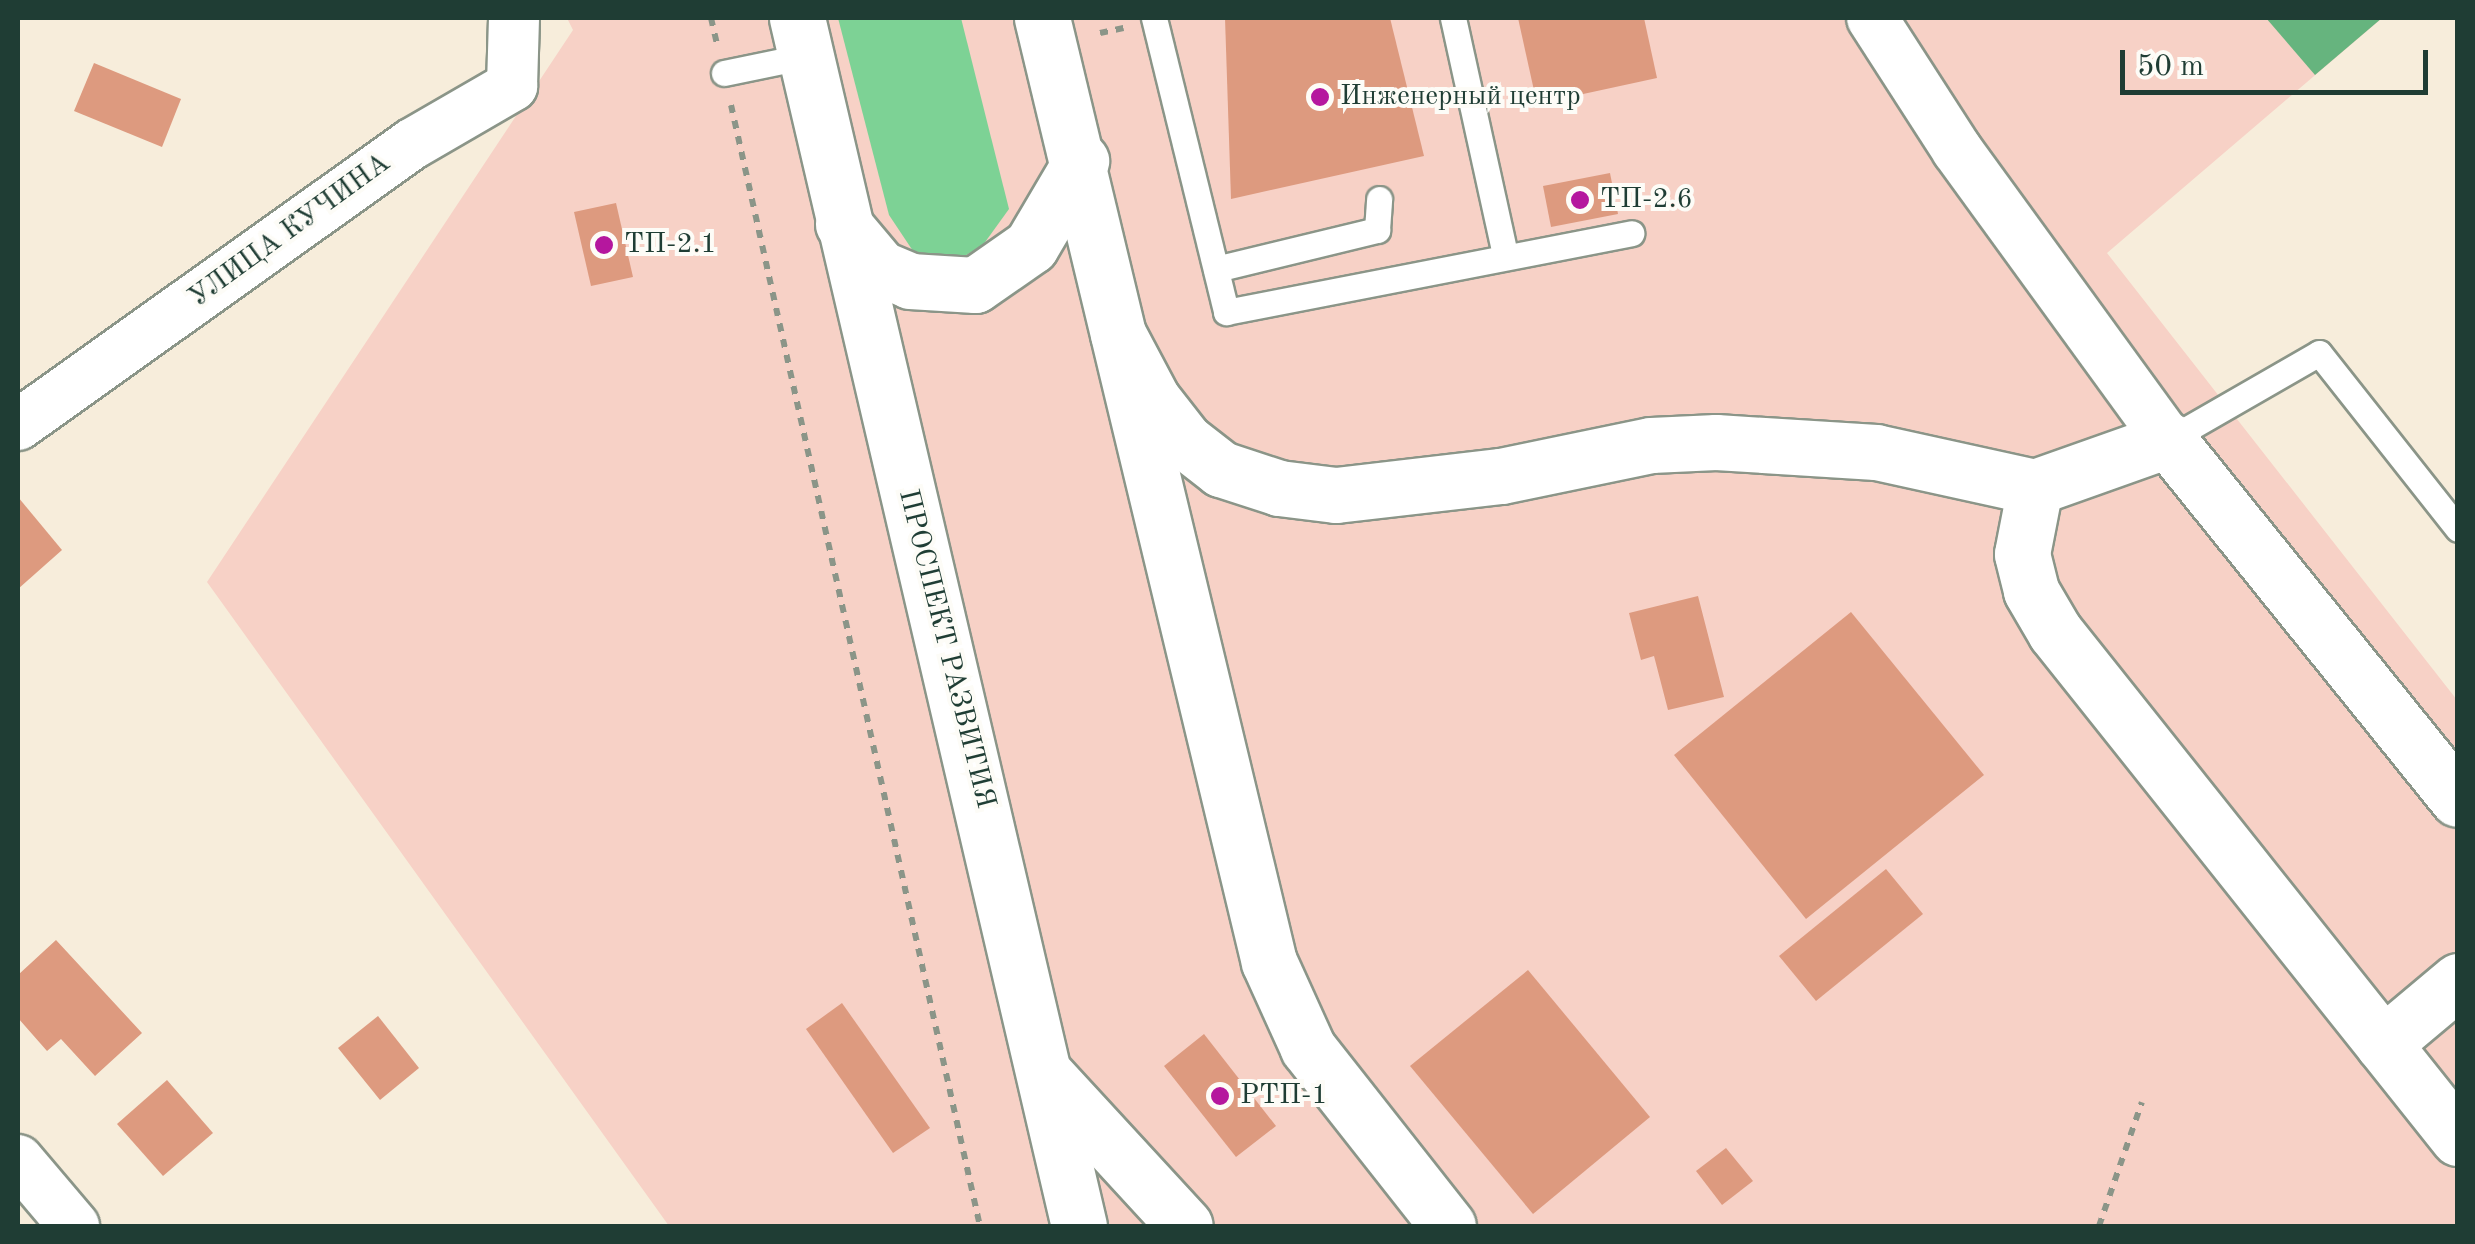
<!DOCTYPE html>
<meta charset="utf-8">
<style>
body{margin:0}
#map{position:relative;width:2475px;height:1244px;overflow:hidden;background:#f7eddb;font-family:"Old Standard TT",serif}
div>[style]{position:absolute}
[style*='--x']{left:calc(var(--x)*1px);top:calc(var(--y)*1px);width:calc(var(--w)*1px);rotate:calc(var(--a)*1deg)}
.built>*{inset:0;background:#f7d1c6}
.green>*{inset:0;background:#7dd295}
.forest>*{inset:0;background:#66b47e}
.building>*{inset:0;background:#dd9a7f}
.path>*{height:6px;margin-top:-3px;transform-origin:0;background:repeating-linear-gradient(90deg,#8b9588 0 8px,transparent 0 16px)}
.roads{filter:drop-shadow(2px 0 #8b9588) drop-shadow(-2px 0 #8b9588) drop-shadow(0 2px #8b9588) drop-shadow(0 -2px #8b9588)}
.service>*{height:25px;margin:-12.5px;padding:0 12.5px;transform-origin:12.5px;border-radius:12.5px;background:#fff}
.minor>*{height:50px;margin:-25px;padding:0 25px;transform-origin:25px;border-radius:25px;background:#fff}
.tertiary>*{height:55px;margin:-27.5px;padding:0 27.5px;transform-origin:27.5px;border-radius:27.5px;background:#fff}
.dots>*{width:28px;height:28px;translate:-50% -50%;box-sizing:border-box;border:5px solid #fdfcf7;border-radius:50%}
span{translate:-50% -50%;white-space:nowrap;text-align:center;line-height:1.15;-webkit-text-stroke:8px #fdfcf7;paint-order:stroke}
.poi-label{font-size:28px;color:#1f3d34}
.left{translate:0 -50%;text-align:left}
.street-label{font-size:28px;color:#1f3d34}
.frame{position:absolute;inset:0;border:20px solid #1f3d34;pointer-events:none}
.scale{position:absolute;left:2120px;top:50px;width:308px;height:45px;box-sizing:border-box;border:5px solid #1f3d34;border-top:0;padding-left:12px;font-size:30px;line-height:35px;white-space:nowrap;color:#1f3d34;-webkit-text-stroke:8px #fdfcf7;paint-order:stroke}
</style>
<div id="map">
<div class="built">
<div style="clip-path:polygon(567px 18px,2382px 18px,2107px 253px,2457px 700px,2457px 1226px,669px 1226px,207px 582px,573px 30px)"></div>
</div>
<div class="green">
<div style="clip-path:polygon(838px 18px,961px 18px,1009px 209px,983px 245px,958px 260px,913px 251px,889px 215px)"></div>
</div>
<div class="forest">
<div style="clip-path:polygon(2266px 18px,2382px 18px,2315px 75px)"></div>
</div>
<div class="building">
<div style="clip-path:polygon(1225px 18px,1390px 18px,1424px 156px,1231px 199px)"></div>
<div style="clip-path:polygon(1518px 18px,1644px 18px,1657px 78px,1537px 104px)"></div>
<div style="clip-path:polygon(94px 63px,181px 99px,162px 147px,74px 111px)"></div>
<div style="clip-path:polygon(1610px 173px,1618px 214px,1551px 227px,1543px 186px)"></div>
<div style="clip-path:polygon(616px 203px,633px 277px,591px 286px,574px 212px)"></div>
<div style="clip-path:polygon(18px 497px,62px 550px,18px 589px)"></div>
<div style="clip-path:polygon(1698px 596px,1724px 697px,1668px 710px,1654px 656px,1641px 660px,1629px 613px)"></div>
<div style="clip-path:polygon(1851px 612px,1984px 775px,1806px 919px,1674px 755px)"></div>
<div style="clip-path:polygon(1886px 869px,1923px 914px,1816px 1001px,1779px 956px)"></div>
<div style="clip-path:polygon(56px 940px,142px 1033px,95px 1076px,61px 1039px,47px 1051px,18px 1018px,18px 975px)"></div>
<div style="clip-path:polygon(1528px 970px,1650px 1117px,1533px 1214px,1410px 1066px)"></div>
<div style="clip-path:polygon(842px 1003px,930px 1128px,893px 1153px,806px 1029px)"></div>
<div style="clip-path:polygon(378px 1016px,419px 1068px,380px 1100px,338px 1048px)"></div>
<div style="clip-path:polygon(1204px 1034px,1276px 1126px,1236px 1157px,1164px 1066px)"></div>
<div style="clip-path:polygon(167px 1080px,213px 1133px,163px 1176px,117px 1124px)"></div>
<div style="clip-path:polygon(1726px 1148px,1753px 1181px,1722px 1205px,1696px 1171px)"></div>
</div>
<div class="path">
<div style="--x:711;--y:18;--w:27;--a:77"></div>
<div style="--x:1100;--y:33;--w:24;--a:-12"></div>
<div style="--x:731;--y:105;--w:1148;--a:77.48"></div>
<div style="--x:2099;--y:1226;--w:131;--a:-70.9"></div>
</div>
<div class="roads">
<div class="service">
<div style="--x:1154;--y:18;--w:303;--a:76.2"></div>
<div style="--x:1226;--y:312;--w:413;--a:-11"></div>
<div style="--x:1453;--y:18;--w:243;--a:77.6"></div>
<div style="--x:724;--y:73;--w:84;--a:-11.7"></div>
<div style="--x:1216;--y:269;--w:166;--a:-13.6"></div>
<div style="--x:1377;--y:230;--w:31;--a:-86"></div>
<div style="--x:2168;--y:440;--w:174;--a:-29.9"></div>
<div style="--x:2319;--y:353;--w:224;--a:51.7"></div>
</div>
<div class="minor">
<div style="--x:1872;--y:18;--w:157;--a:57.2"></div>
<div style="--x:1957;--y:150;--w:359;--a:54"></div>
<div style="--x:18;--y:425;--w:484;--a:-35.5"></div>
<div style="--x:412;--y:144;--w:116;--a:-30.1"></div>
<div style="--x:512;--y:86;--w:68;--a:-88.3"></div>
<div style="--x:18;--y:1160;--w:87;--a:49.7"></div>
</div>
<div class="tertiary">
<div style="--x:797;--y:18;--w:1240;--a:76.86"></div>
<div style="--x:1042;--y:18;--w:971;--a:76.48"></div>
<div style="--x:1269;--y:962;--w:94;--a:65.6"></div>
<div style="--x:1308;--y:1048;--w:226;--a:51.8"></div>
<div style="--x:843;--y:224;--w:57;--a:49.9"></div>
<div style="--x:880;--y:268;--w:33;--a:23"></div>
<div style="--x:910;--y:281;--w:65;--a:3.5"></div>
<div style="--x:975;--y:285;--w:68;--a:-34.9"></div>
<div style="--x:1031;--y:246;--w:99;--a:-59.5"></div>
<div style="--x:1118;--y:334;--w:75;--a:62.1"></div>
<div style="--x:1153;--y:400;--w:52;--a:52"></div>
<div style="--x:1185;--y:441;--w:46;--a:37.9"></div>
<div style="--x:1221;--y:469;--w:61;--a:18.1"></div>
<div style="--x:1279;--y:488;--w:57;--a:7"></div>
<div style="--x:1336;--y:495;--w:166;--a:-6.6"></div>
<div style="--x:1501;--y:476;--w:153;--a:-11.7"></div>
<div style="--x:1651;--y:445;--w:65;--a:-2.6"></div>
<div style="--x:1716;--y:442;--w:160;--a:3.6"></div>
<div style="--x:1876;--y:452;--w:163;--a:12.4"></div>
<div style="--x:2035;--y:487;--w:141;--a:-19.5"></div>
<div style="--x:2168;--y:440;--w:461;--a:51.1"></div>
<div style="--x:2035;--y:487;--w:68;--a:101"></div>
<div style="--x:2022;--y:554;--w:38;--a:76"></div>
<div style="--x:2031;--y:591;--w:48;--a:59.7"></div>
<div style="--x:2055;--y:632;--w:647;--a:51.46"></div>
<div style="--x:2383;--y:1044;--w:98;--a:-40"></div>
<div style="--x:1048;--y:1077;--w:202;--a:47.4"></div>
</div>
</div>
<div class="dots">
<div style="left:1320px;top:97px;background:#b5179e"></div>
<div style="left:1580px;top:200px;background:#b5179e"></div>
<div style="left:604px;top:245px;background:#b5179e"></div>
<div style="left:1220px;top:1096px;background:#b5179e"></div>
</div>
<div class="poi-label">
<span class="left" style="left:1340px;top:97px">Инженерный центр</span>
<span class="left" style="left:1600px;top:200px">ТП-2.6</span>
<span class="left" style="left:624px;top:245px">ТП-2.1</span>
<span class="left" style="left:1240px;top:1096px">РТП-1</span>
</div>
<div class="street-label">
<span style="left:290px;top:231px;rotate:-36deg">УЛИЦА КУЧИНА</span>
<span style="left:946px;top:649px;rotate:76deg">ПРОСПЕКТ РАЗВИТИЯ</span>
</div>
<div class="frame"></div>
<div class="scale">50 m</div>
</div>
